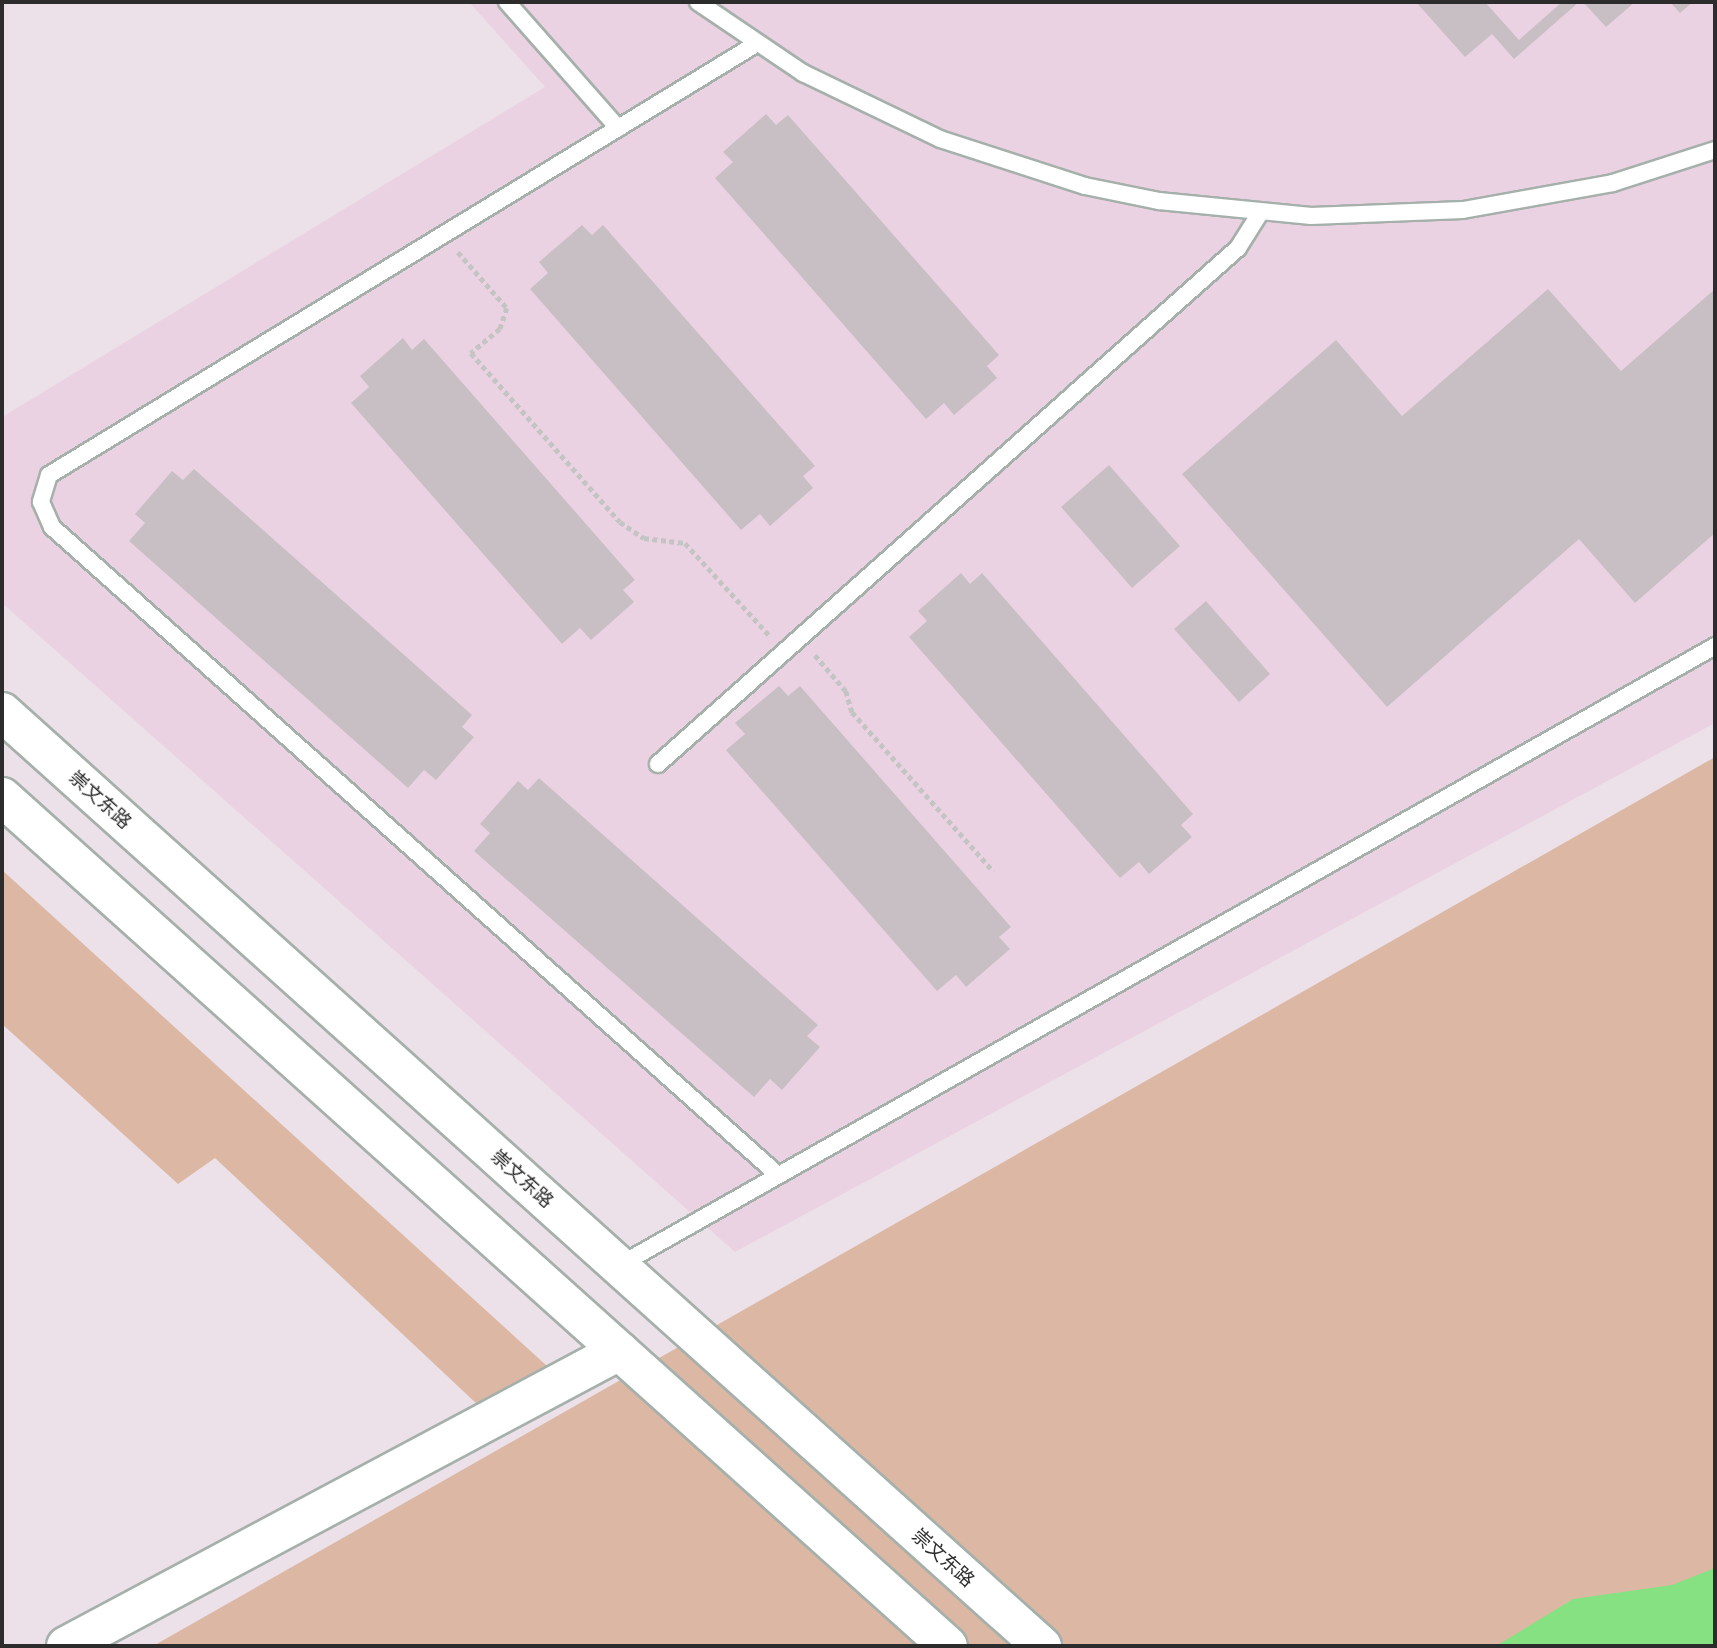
<!DOCTYPE html>
<meta charset="utf-8">
<style>
body{margin:0}
#map{position:relative;width:1717px;height:1648px;overflow:hidden;background:#ece1e9;font-family:"Work Sans","Noto Sans SC",sans-serif}
div>[style]{position:absolute}
[style*='--x']{left:calc(var(--x)*1px);top:calc(var(--y)*1px);width:calc(var(--w)*1px);rotate:calc(var(--a)*1deg)}
.education>*{inset:0;background:#ebd2e2}
.green>*{inset:0;background:#dcb8a4}
.water>*{inset:0;background:#85e181}
.building>*{inset:0;background:#c8bfc5}
.path>*{height:4.5px;margin-top:-2.25px;transform-origin:0;background:repeating-linear-gradient(90deg,#c4c4c4 0 5px,transparent 0 8.5px)}
.roads{filter:drop-shadow(2px 0 #a6b0ab) drop-shadow(-2px 0 #a6b0ab) drop-shadow(0 2px #a6b0ab) drop-shadow(0 -2px #a6b0ab)}
.service>*{height:16px;margin:-8px;padding:0 8px;transform-origin:8px;border-radius:8px;background:#fff}
.tertiary>*{height:38px;margin:-19px;padding:0 19px;transform-origin:19px;border-radius:19px;background:#fff}
.secondary>*{height:38px;margin:-19px;padding:0 19px;transform-origin:19px;border-radius:19px;background:#fff}
span{translate:-50% -50%;white-space:nowrap;text-align:center;line-height:1.15;-webkit-text-stroke:6px #fff;paint-order:stroke}
.street-label{font-size:19px;color:#2c2c2c}
.frame{position:absolute;inset:0;border:4px solid #2c2c2c;pointer-events:none}
</style>
<div id="map">
<div class="education">
<div style="clip-path:polygon(469px 2px,1715px 2px,1715px 723px,735px 1252px,2px 603px,2px 417px,545px 87px)"></div>
</div>
<div class="green">
<div style="clip-path:polygon(1715px 757px,1715px 1646px,153px 1646px)"></div>
<div style="clip-path:polygon(2px 870px,547px 1366px,478px 1405px,215px 1158px,178px 1184px,2px 1024px)"></div>
</div>
<div class="water">
<div style="clip-path:polygon(1715px 1568px,1715px 1646px,1496px 1646px,1573px 1599px,1672px 1585px)"></div>
</div>
<div class="building">
<div style="clip-path:polygon(1416px 2px,1485px 2px,1519px 40px,1562px 2px,1579px 2px,1514px 59px,1492px 34px,1465px 57px)"></div>
<div style="clip-path:polygon(1583px 2px,1635px 2px,1606px 27px)"></div>
<div style="clip-path:polygon(1670px 2px,1693px 2px,1680px 13px)"></div>
<div style="clip-path:polygon(766px 114px,776px 125px,788px 115px,999px 355px,987px 366px,997px 378px,954px 415px,944px 403px,926px 419px,715px 178px,733px 162px,723px 152px)"></div>
<div style="clip-path:polygon(582px 225px,592px 235px,603px 225px,815px 466px,803px 476px,813px 488px,770px 526px,760px 514px,741px 530px,530px 289px,548px 273px,539px 262px)"></div>
<div style="clip-path:polygon(1548px 289px,1621px 371px,1715px 289px,1715px 533px,1635px 603px,1579px 539px,1387px 707px,1182px 474px,1336px 340px,1402px 416px)"></div>
<div style="clip-path:polygon(403px 338px,412px 350px,424px 339px,635px 580px,623px 590px,634px 602px,591px 640px,580px 628px,562px 644px,351px 403px,369px 387px,360px 376px)"></div>
<div style="clip-path:polygon(1109px 465px,1180px 546px,1132px 588px,1061px 507px)"></div>
<div style="clip-path:polygon(194px 469px,472px 715px,462px 727px,474px 737px,436px 780px,424px 770px,408px 788px,129px 541px,145px 523px,135px 514px,172px 471px,183px 480px)"></div>
<div style="clip-path:polygon(961px 573px,970px 584px,982px 573px,1193px 814px,1181px 825px,1192px 837px,1149px 874px,1139px 862px,1120px 878px,909px 637px,927px 621px,918px 611px)"></div>
<div style="clip-path:polygon(1206px 601px,1270px 674px,1239px 702px,1174px 629px)"></div>
<div style="clip-path:polygon(779px 686px,788px 696px,800px 686px,1011px 927px,999px 937px,1010px 949px,966px 987px,956px 975px,937px 991px,726px 750px,745px 734px,735px 723px)"></div>
<div style="clip-path:polygon(539px 778px,818px 1025px,807px 1036px,820px 1047px,782px 1090px,770px 1079px,754px 1097px,474px 851px,490px 833px,480px 824px,518px 781px,528px 790px)"></div>
</div>
<div class="path">
<div style="--x:458;--y:252;--w:74;--a:48.8"></div>
<div style="--x:507;--y:308;--w:22;--a:108"></div>
<div style="--x:500;--y:329;--w:38;--a:140"></div>
<div style="--x:471;--y:353;--w:225;--a:48.6"></div>
<div style="--x:620;--y:522;--w:29;--a:34"></div>
<div style="--x:644;--y:538;--w:41;--a:7"></div>
<div style="--x:685;--y:543;--w:125;--a:47.6"></div>
<div style="--x:815;--y:655;--w:48;--a:49.3"></div>
<div style="--x:846;--y:691;--w:22;--a:74"></div>
<div style="--x:852;--y:712;--w:213;--a:48.4"></div>
</div>
<div class="roads">
<div class="service">
<div style="--x:507;--y:2;--w:168;--a:48.6"></div>
<div style="--x:698;--y:2;--w:127;--a:34.1"></div>
<div style="--x:803;--y:73;--w:152;--a:25.7"></div>
<div style="--x:940;--y:139;--w:152;--a:18"></div>
<div style="--x:1085;--y:186;--w:76;--a:11.5"></div>
<div style="--x:1159;--y:201;--w:153;--a:5.6"></div>
<div style="--x:1311;--y:216;--w:152;--a:-2.3"></div>
<div style="--x:1463;--y:210;--w:152;--a:-10.2"></div>
<div style="--x:1613;--y:183;--w:107;--a:-17.9"></div>
<div style="--x:756;--y:44;--w:828;--a:148.63"></div>
<div style="--x:49;--y:475;--w:28;--a:107"></div>
<div style="--x:41;--y:502;--w:27;--a:66"></div>
<div style="--x:52;--y:527;--w:973;--a:41.75"></div>
<div style="--x:658;--y:764;--w:776;--a:-41.66"></div>
<div style="--x:1238;--y:248;--w:41;--a:-57.8"></div>
<div style="--x:618;--y:1266;--w:1260;--a:-29.47"></div>
</div>
<div class="tertiary">
<div style="--x:66;--y:1646;--w:627;--a:-28.08"></div>
</div>
<div class="secondary">
<div style="--x:2;--y:712;--w:1398;--a:41.93"></div>
<div style="--x:2;--y:797;--w:1271;--a:41.91"></div>
</div>
</div>
<div class="street-label">
<span style="left:100px;top:800px;rotate:42deg">崇文东路</span>
<span style="left:522px;top:1179px;rotate:42deg">崇文东路</span>
<span style="left:943px;top:1558px;rotate:42deg">崇文东路</span>
</div>
<div class="frame"></div>
</div>
